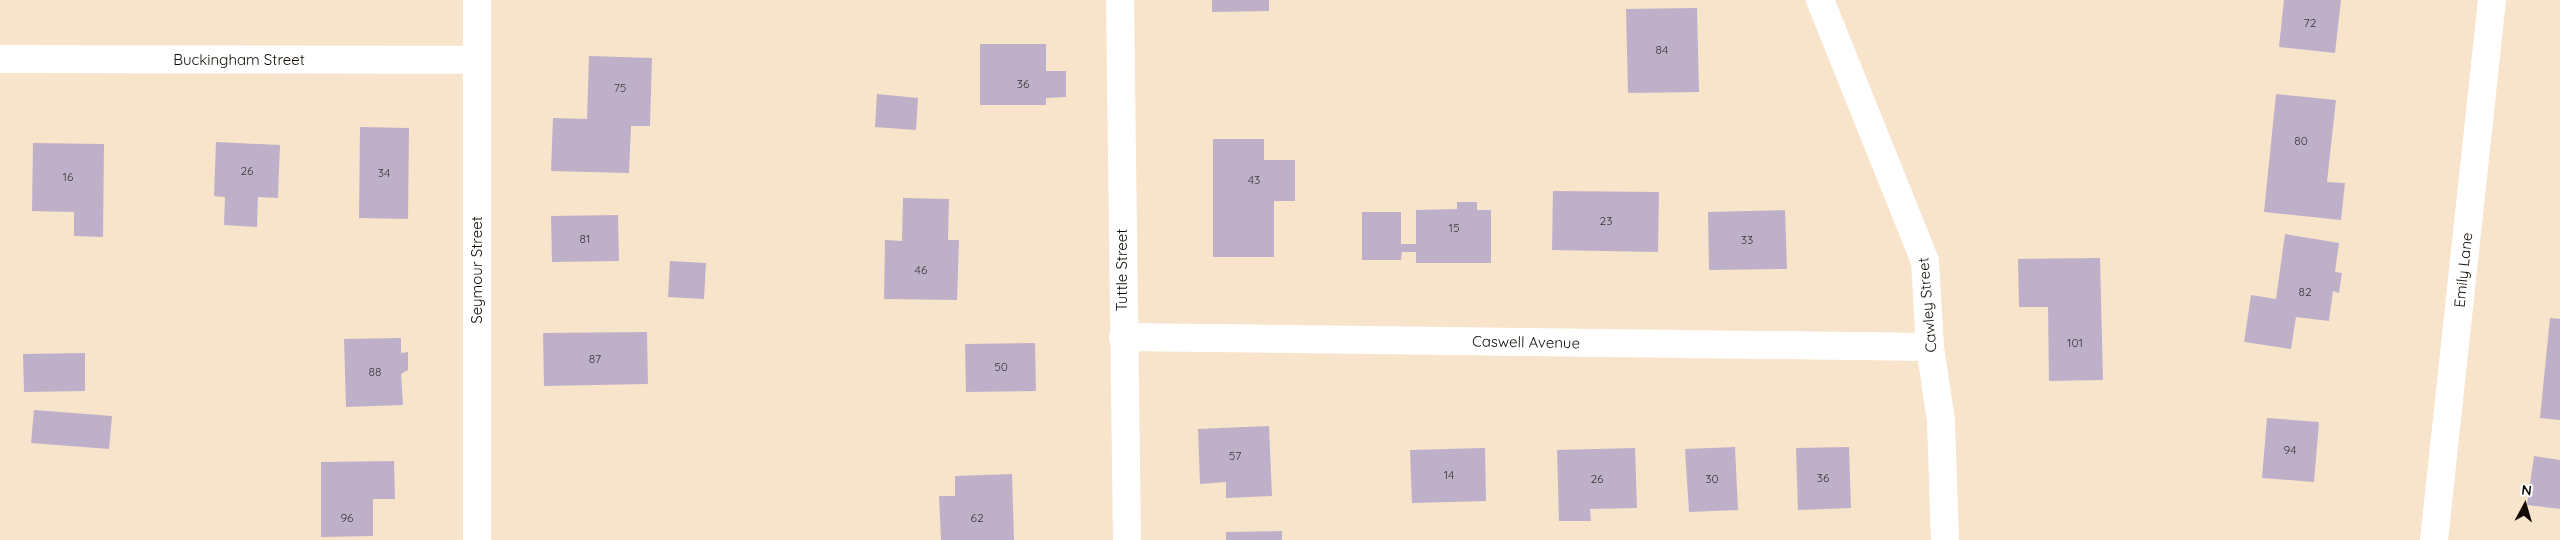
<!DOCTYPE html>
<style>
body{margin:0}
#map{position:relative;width:2560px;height:540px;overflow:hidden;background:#f7e4cb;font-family:Quicksand,sans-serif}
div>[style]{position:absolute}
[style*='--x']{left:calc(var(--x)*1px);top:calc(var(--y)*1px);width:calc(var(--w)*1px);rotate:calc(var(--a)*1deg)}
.building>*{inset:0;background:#bfb0ca}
.minor>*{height:28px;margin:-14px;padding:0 14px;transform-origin:14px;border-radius:14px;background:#fff}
span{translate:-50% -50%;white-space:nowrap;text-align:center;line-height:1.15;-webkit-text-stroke:5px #fff;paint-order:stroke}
.number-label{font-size:12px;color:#3c3436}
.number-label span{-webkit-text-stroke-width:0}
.street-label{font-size:15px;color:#110b04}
.north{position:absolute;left:2500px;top:480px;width:50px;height:50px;-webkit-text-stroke:4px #fff;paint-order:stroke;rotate:6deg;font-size:14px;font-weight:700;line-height:20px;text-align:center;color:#110b04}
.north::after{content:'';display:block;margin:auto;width:18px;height:22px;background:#110b04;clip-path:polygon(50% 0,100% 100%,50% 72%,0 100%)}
</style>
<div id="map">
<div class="building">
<div style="clip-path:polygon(1212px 0,1269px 0,1269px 11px,1212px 12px)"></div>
<div style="clip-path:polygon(2284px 0,2341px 0,2335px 53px,2279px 47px)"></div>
<div style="clip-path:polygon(1697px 8px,1699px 92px,1628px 93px,1626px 9px)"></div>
<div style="clip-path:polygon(980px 44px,1046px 44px,1046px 71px,1066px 71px,1066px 97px,1046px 98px,1046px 105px,980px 105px)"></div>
<div style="clip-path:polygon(589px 56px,652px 58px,650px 126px,631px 126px,629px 173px,551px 171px,553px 118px,587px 119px)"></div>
<div style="clip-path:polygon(877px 94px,918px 98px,916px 130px,875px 127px)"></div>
<div style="clip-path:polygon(2276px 94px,2336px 100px,2327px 182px,2345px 183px,2341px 220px,2264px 212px)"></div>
<div style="clip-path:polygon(360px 127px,409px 128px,408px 219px,359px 218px)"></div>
<div style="clip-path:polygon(1213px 139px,1264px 139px,1264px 160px,1295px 160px,1295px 201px,1274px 201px,1274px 257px,1213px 257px)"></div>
<div style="clip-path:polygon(216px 142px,280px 145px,278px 198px,258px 197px,257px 227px,224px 225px,225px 197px,214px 196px)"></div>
<div style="clip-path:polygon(33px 143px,104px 144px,103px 237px,74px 236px,74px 212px,32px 211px)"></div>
<div style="clip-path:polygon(1553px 191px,1659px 192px,1658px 252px,1552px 250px)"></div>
<div style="clip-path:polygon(903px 198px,949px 199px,948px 240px,959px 240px,957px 300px,884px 299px,885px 240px,902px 241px)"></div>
<div style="clip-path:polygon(1457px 202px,1477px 202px,1477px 210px,1491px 210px,1491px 263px,1416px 263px,1416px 252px,1402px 252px,1401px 260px,1362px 260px,1362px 212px,1401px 212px,1401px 244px,1416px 244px,1416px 210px,1457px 209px)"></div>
<div style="clip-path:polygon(1785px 210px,1787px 269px,1709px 270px,1708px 212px)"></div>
<div style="clip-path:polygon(618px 215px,619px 261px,552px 262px,551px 216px)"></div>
<div style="clip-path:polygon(2285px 234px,2339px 243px,2335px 272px,2342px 273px,2339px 293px,2333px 291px,2329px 321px,2296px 317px,2291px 349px,2244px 342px,2251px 295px,2276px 299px)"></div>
<div style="clip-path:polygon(2100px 258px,2103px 380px,2049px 381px,2048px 307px,2019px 307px,2018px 259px)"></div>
<div style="clip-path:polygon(670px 261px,706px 263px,704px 299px,668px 297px)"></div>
<div style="clip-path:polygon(2550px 318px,2560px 319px,2560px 420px,2540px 418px)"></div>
<div style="clip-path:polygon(647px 332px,648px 384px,544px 386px,543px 333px)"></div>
<div style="clip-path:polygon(401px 338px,401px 353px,408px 352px,408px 370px,401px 374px,403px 405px,346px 407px,344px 339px)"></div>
<div style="clip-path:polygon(1035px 343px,1036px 391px,966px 392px,965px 344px)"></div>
<div style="clip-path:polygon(85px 353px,85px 391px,24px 392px,23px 354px)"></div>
<div style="clip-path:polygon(34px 410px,112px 416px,109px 449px,31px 443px)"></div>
<div style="clip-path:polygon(2267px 418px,2319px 422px,2314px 482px,2262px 478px)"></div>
<div style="clip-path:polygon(1269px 426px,1272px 496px,1226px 498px,1226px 482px,1200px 484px,1198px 429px)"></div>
<div style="clip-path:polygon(1735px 447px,1738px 510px,1689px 512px,1685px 449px)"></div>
<div style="clip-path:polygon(1849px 447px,1851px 508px,1798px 510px,1796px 448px)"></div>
<div style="clip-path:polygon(1485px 448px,1486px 501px,1412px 503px,1410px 450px)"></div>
<div style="clip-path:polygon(1635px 448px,1637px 508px,1590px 509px,1591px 521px,1559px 521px,1557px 450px)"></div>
<div style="clip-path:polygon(2534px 456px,2560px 460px,2560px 509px,2527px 505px)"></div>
<div style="clip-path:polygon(394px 461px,395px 499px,373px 499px,373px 536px,321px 537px,321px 462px)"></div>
<div style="clip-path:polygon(1012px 474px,1014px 540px,941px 540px,939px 496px,955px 496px,955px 476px)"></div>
<div style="clip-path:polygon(1282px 531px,1282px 540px,1226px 540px,1226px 532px)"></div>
</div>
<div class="minor">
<div style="--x:477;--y:0;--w:540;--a:90"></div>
<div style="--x:1120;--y:0;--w:540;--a:89.26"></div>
<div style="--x:1820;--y:0;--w:281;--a:68.1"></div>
<div style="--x:1925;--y:261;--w:86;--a:86.7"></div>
<div style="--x:1930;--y:347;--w:75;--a:81.5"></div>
<div style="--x:1941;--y:421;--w:119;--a:88.1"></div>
<div style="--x:0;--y:59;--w:477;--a:0.1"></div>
<div style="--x:1123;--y:337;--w:807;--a:0.71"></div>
<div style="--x:2434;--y:540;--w:543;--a:-83.87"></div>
</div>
<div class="number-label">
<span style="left:2310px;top:23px">72</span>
<span style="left:1662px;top:50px">84</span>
<span style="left:1023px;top:84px">36</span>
<span style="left:620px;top:88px">75</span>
<span style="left:2301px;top:141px">80</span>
<span style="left:247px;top:171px">26</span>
<span style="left:384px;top:173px">34</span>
<span style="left:68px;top:177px">16</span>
<span style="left:1254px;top:180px">43</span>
<span style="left:1606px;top:221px">23</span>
<span style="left:1454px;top:228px">15</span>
<span style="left:585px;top:239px">81</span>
<span style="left:1747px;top:240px">33</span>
<span style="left:921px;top:270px">46</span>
<span style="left:2305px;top:292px">82</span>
<span style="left:2075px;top:343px">101</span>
<span style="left:595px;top:359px">87</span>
<span style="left:1001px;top:367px">50</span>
<span style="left:375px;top:372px">88</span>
<span style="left:2290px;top:450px">94</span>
<span style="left:1235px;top:456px">57</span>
<span style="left:1449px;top:475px">14</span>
<span style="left:1823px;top:478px">36</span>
<span style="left:1597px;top:479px">26</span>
<span style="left:1712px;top:479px">30</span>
<span style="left:347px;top:518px">96</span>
<span style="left:977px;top:518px">62</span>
</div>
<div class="street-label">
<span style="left:239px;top:60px">Buckingham Street</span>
<span style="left:477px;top:270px;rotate:-90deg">Seymour Street</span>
<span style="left:1122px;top:270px;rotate:-90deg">Tuttle Street</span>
<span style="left:2463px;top:270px;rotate:-84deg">Emily Lane</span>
<span style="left:1927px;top:305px;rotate:-95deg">Cawley Street</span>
<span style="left:1526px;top:342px;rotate:1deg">Caswell Avenue</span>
</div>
<div class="north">N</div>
</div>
